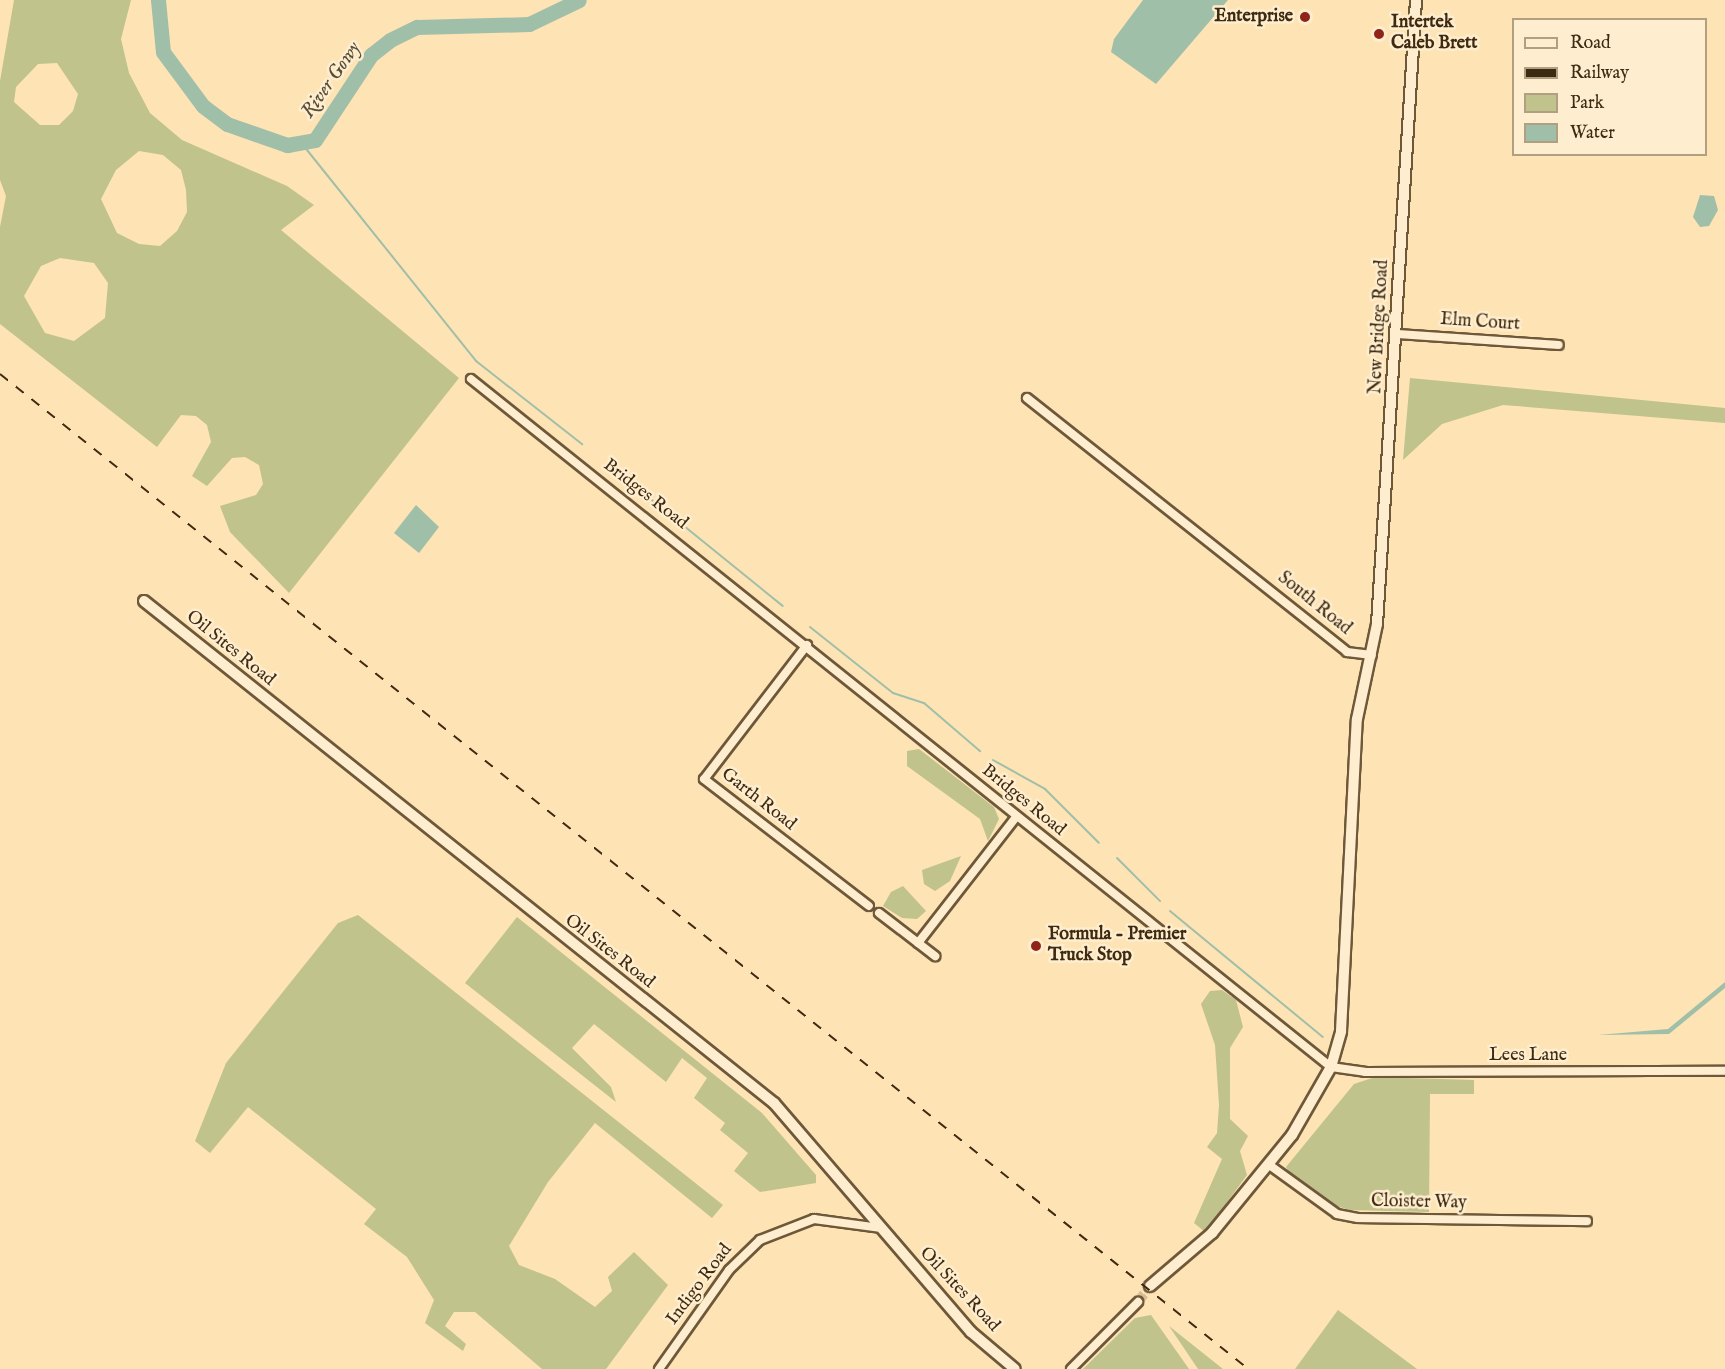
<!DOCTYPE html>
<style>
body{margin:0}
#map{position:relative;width:1725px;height:1369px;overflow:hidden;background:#fee3b4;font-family:"IM FELL English",serif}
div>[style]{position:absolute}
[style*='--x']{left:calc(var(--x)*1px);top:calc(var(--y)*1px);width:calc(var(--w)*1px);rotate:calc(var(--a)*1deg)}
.green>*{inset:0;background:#c0c38c}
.water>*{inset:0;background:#a0bfa9}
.stream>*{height:2px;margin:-1px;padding:0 1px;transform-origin:1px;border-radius:1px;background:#a0bfa9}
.river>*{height:15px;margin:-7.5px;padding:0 7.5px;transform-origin:7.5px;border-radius:7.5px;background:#a0bfa9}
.tertiary-tunnel>*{height:10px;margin-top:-5px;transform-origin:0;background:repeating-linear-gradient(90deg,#d8be93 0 10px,transparent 0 15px)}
.roads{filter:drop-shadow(2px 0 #6e583a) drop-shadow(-2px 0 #6e583a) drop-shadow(0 2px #6e583a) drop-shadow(0 -2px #6e583a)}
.minor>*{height:8px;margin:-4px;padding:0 4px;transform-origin:4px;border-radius:4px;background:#feedce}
.tertiary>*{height:10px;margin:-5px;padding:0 5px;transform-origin:5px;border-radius:5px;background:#feedce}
.rail>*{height:2px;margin-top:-1px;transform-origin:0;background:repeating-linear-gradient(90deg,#3e2911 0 10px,transparent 0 20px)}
.dots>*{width:16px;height:16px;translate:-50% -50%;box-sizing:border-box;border:3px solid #feedce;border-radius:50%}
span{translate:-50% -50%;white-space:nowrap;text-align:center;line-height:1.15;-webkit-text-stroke:5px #feedce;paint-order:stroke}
.poi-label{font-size:18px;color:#3e2911;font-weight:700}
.right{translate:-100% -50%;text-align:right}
.left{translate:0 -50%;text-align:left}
.street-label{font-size:18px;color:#3e2911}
.water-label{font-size:20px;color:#564e37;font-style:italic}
.legend{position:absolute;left:1512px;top:18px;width:195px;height:138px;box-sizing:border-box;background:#feedce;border:2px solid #b19f82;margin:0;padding:8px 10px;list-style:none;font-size:18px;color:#3e2911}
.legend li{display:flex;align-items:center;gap:12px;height:30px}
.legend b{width:30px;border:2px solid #b19f82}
</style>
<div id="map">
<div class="green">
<div style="clip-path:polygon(evenodd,14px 0,131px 0,121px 39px,129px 73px,150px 113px,182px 140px,287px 186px,314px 205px,281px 230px,459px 378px,289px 593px,230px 532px,220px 506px,256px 495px,263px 484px,259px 465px,245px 457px,232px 458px,207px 486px,192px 476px,211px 442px,207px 425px,196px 416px,181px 415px,157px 447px,0 324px,0 227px,6px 196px,0 180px,0 81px,14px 0,57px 63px,78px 94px,73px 111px,59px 125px,40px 125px,14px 102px,16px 87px,38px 64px,57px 63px,14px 0,139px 151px,163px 155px,181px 170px,186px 190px,187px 212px,177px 231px,160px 246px,139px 244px,117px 233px,101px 199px,116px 170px,139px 151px,14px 0,60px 258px,94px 263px,108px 283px,105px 318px,74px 341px,45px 333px,24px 296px,41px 266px,60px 258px)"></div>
<div style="clip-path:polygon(1410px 378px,1725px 408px,1725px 423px,1503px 405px,1442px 424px,1403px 460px)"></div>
<div style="clip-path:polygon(919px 749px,994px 807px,999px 819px,988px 841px,980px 819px,907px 766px,907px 751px)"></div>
<div style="clip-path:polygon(961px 856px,950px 881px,935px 891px,924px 884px,922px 870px)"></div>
<div style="clip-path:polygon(903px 886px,926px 911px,917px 919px,902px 918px,883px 906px,891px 892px)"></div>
<div style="clip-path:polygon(358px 915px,723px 1205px,712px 1218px,595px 1123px,548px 1182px,509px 1246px,519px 1265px,555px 1279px,595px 1307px,612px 1291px,608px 1277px,634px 1252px,668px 1285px,606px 1369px,542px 1369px,475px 1312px,454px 1312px,445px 1326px,466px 1344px,463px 1351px,425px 1323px,434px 1300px,407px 1257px,364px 1224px,376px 1209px,248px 1107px,210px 1153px,195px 1141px,226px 1063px,338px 923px)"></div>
<div style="clip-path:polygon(517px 917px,762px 1113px,816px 1175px,816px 1183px,760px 1192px,734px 1171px,748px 1153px,720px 1130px,725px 1123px,694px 1098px,707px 1078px,682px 1058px,666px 1082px,594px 1024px,572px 1048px,611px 1087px,616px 1102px,465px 983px)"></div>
<div style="clip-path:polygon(1222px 990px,1236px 1000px,1243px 1027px,1230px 1048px,1230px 1119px,1248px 1136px,1240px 1151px,1247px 1175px,1205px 1232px,1194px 1223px,1222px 1159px,1207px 1147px,1217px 1133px,1219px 1105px,1215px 1045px,1201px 1004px,1210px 991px)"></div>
<div style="clip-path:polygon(1375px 1077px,1474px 1080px,1474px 1094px,1430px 1094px,1429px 1212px,1349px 1210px,1331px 1204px,1288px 1171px,1286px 1167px,1354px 1084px)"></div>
<div style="clip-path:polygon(1338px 1310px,1417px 1369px,1295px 1369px)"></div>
<div style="clip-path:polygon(1151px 1315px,1189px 1369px,1083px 1369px,1135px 1318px)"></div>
<div style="clip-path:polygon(1169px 1326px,1223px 1369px,1198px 1369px)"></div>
</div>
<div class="water">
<div style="clip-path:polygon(1143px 0,1228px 0,1156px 84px,1111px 52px,1114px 39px)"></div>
<div style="clip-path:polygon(1700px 195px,1714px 196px,1718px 210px,1709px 226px,1700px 227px,1693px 217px)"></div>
<div style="clip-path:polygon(416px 505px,439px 527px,419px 553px,394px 533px)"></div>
<div style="clip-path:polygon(1725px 982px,1725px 988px,1669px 1034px,1598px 1035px,1668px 1029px)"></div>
</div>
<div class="stream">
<div style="--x:303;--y:145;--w:277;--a:51.3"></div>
<div style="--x:476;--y:361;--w:135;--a:38.1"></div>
<div style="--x:621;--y:475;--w:208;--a:39"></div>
<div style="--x:810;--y:627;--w:106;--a:38.5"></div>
<div style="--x:893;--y:693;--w:33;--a:18"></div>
<div style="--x:924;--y:703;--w:74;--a:40.6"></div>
<div style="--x:993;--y:760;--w:60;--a:29.1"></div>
<div style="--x:1045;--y:789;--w:76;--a:45"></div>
<div style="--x:1117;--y:858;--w:61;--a:45"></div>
<div style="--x:1170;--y:911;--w:198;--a:39.5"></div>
</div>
<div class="river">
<div style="--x:158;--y:0;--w:52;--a:84.5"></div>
<div style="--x:163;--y:52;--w:67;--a:53.5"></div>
<div style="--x:203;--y:106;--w:30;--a:37"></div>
<div style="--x:227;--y:124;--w:64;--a:19.3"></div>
<div style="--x:287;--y:145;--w:28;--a:-10"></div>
<div style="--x:315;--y:140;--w:102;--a:-56.6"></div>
<div style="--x:371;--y:55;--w:24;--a:-38"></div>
<div style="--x:390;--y:40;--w:30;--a:-26"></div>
<div style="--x:417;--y:27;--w:112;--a:-1.5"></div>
<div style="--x:529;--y:24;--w:55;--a:-25.6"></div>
</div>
<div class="tertiary-tunnel">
<div style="--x:1138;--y:1302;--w:20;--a:-53"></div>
</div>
<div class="roads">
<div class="minor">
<div style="--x:1398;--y:334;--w:161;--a:3.9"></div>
<div style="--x:471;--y:379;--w:1101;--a:38.66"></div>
<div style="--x:1331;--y:1067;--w:34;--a:8"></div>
<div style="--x:1365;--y:1072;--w:360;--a:-0.2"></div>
<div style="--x:1027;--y:398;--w:409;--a:38.4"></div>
<div style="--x:1347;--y:652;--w:25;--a:7"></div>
<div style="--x:807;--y:645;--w:169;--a:127.5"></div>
<div style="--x:704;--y:779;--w:208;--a:37.6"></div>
<div style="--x:879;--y:913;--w:71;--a:37.5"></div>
<div style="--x:918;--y:943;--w:160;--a:-52.1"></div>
<div style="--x:1268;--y:1164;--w:85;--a:35.9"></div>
<div style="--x:1337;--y:1214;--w:21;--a:11"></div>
<div style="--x:1358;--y:1218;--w:229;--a:0.8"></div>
<div style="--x:659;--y:1369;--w:121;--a:-54.7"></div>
<div style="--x:729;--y:1270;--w:43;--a:-44.1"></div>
<div style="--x:760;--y:1240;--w:58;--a:-21.3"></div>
<div style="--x:814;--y:1219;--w:68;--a:7.7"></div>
<div style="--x:1071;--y:1369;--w:95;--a:-45"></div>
</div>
<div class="tertiary">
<div style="--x:144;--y:601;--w:806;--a:38.55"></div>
<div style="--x:774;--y:1103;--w:302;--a:49.3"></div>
<div style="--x:971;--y:1332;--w:57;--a:40.1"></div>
<div style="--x:1150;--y:1286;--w:82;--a:-40.5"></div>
<div style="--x:1212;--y:1233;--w:127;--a:-50.8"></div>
<div style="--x:1292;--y:1135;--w:78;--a:-60.2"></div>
<div style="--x:1331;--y:1067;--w:37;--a:-74"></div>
<div style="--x:1341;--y:1031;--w:312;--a:-87.1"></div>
<div style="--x:1357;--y:719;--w:97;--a:-78.1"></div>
<div style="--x:1377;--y:624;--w:625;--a:-86.42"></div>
</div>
</div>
<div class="rail">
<div style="--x:0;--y:374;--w:1596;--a:38.56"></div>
</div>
<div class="dots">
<div style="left:1305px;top:17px;background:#8f2418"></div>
<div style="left:1379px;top:34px;background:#8f2418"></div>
<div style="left:1036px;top:946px;background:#8f2418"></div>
</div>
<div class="poi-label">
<span class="right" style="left:1293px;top:17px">Enterprise</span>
<span class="left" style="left:1391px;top:34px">Intertek<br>Caleb Brett</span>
<span class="left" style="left:1048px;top:946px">Formula - Premier<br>Truck Stop</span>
</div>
<div class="street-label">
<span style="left:1480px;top:323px;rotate:4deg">Elm Court</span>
<span style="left:1380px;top:327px;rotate:-87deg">New Bridge Road</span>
<span style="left:645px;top:495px;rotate:38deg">Bridges Road</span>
<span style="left:1314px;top:604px;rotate:39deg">South Road</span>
<span style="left:230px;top:649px;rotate:39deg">Oil Sites Road</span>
<span style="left:758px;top:800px;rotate:38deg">Garth Road</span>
<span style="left:1023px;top:801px;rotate:39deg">Bridges Road</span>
<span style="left:609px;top:952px;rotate:38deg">Oil Sites Road</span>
<span style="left:1528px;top:1056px">Lees Lane</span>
<span style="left:1419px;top:1203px;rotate:1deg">Cloister Way</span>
<span style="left:700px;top:1285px;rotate:-53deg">Indigo Road</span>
<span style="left:959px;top:1290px;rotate:47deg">Oil Sites Road</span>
</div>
<div class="water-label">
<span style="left:331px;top:80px;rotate:-55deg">River Gowy</span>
</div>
<ul class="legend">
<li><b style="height:8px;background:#feedce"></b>Road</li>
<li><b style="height:8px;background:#3e2911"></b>Railway</li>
<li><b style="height:16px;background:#c0c38c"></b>Park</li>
<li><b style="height:16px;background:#a0bfa9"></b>Water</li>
</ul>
</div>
